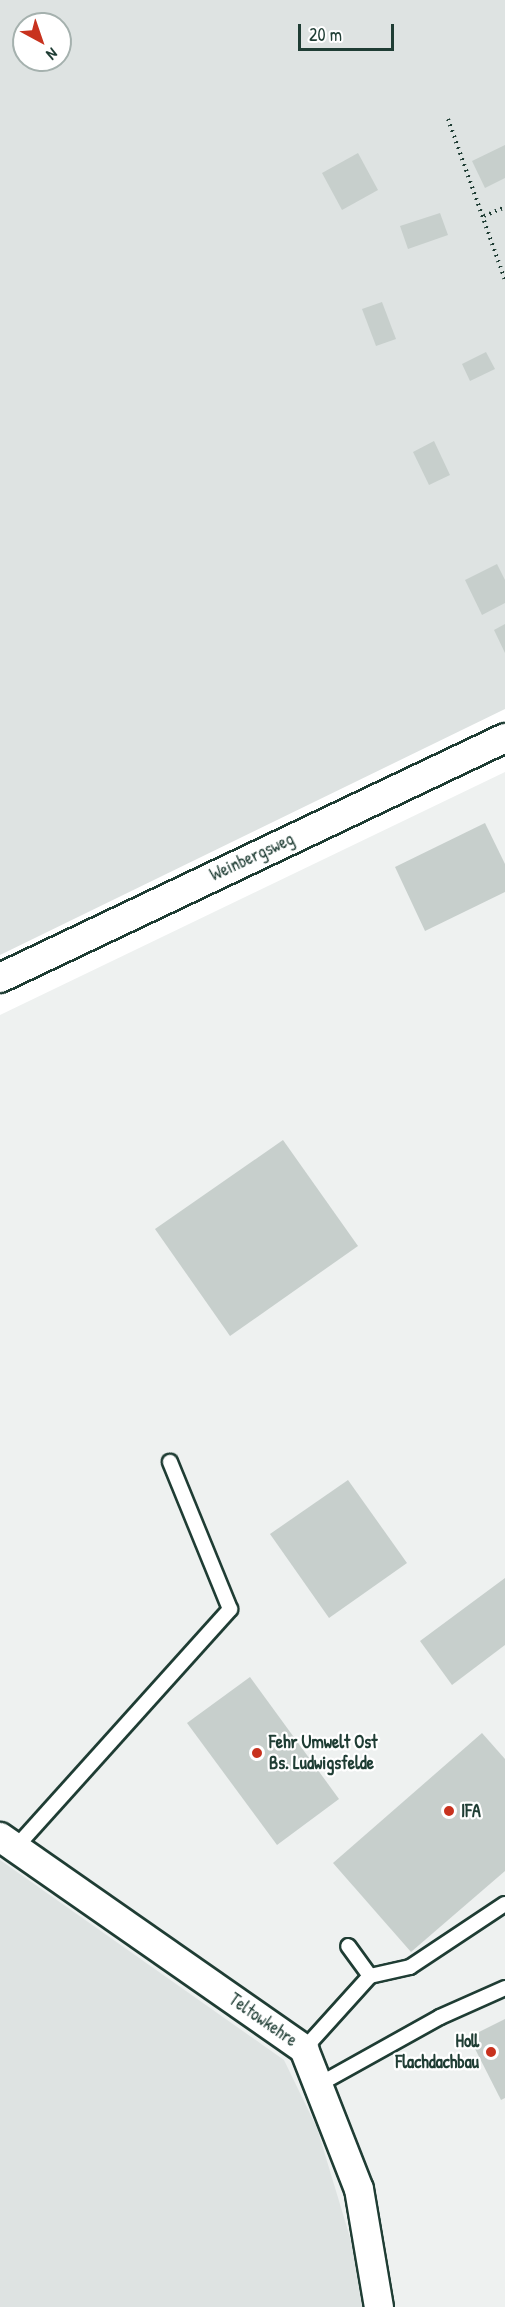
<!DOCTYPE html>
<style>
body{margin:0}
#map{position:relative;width:505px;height:2307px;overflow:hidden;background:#fff;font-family:"Patrick Hand",sans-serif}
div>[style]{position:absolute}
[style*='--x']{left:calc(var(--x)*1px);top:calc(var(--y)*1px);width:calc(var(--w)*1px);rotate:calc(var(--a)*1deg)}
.built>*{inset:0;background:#eef1f0}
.green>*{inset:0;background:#dee3e2}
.building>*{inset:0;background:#c7cfcc}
.path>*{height:4px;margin-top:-2px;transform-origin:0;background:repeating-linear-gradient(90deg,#1f3d34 0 1.5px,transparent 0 6px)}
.roads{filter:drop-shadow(2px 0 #1f3d34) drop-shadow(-2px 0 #1f3d34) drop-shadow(0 2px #1f3d34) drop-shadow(0 -2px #1f3d34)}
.service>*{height:14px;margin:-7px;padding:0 7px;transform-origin:7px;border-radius:7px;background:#fff}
.minor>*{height:28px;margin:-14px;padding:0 14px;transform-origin:14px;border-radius:14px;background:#fff}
.dots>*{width:16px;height:16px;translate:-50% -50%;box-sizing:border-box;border:3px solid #fff;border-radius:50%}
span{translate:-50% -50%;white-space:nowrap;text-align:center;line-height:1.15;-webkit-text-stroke:4.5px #fff;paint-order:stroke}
.street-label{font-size:18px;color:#1f3d34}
.poi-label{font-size:18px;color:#1f3d34;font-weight:700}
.left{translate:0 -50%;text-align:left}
.right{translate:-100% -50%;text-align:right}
.north{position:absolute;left:12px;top:12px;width:60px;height:60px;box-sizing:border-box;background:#fff;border:2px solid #a5b1ae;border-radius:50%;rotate:140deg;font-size:16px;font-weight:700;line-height:24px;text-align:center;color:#1f3d34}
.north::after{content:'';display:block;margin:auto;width:21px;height:27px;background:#c8321e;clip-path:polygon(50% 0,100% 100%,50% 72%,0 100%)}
.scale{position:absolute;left:298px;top:24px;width:96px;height:27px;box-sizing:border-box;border:3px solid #1f3d34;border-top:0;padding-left:8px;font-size:18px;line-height:21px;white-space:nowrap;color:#1f3d34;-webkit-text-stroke:4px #fff;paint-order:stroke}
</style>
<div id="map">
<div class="built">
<div style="clip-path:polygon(505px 772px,505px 2307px,0 2307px,0 1015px)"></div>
</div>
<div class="green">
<div style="clip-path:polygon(evenodd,0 0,505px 0,505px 709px,0 955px,0 0,24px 24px,60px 24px,60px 60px,24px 60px,24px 24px)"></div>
<div style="clip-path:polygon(0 1860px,284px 2060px,317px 2128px,358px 2264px,363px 2307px,0 2307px)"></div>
</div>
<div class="building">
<div style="clip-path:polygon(505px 145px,505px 178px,485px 188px,472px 161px)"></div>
<div style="clip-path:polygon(358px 153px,378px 190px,342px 210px,322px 173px)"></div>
<div style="clip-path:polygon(440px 213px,448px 235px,408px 249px,400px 226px)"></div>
<div style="clip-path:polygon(382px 302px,396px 339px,376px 346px,362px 309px)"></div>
<div style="clip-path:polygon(486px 352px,495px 369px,470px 381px,462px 364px)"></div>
<div style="clip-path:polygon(434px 441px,450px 475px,429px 485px,413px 452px)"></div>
<div style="clip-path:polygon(497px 564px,505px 580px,505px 603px,482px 615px,465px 580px)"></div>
<div style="clip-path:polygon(505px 624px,505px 653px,494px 630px)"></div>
<div style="clip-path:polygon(485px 823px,505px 864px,505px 892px,425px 931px,395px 867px)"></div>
<div style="clip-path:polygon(283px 1140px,358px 1246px,230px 1336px,155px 1229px)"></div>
<div style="clip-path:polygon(348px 1480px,407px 1563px,329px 1618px,270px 1534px)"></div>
<div style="clip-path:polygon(505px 1578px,505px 1645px,452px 1685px,420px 1641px)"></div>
<div style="clip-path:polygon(250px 1677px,339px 1799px,277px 1845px,187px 1723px)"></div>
<div style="clip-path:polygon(482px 1733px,505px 1759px,505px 1871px,411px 1952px,333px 1863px)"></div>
<div style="clip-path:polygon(505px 2019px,505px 2098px,501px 2100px,469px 2037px)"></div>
</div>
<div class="path">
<div style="--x:448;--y:119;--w:171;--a:70.5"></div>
<div style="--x:484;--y:216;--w:23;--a:-23"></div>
</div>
<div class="roads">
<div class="service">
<div style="--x:16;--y:1847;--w:320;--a:-48"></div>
<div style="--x:230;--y:1609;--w:159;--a:-112.2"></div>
<div style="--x:370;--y:1976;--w:41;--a:-12.7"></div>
<div style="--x:410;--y:1967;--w:114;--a:-33.6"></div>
<div style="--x:304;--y:2049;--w:98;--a:-47.9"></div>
<div style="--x:370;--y:1976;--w:37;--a:-126"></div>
<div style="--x:318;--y:2085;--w:140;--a:-29.1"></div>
<div style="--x:440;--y:2017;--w:71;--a:-24"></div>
</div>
<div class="minor">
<div style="--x:0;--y:978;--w:559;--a:-25.42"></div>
<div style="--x:0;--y:1837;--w:371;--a:34.9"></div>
<div style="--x:304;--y:2049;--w:150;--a:68.6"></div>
<div style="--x:359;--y:2189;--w:120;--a:80.4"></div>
</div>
</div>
<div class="dots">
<div style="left:257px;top:1753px;background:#c8321e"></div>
<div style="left:449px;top:1811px;background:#c8321e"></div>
<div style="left:491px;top:2052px;background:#c8321e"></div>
</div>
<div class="street-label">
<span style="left:252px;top:857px;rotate:-25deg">Weinbergsweg</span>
<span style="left:263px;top:2020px;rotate:35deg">Teltowkehre</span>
</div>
<div class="poi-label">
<span class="left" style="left:269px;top:1753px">Fehr Umwelt Ost<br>Bs. Ludwigsfelde</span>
<span class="left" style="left:461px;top:1811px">IFA</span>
<span class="right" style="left:479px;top:2052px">Holl<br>Flachdachbau</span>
</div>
<div class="north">N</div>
<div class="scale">20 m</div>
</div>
